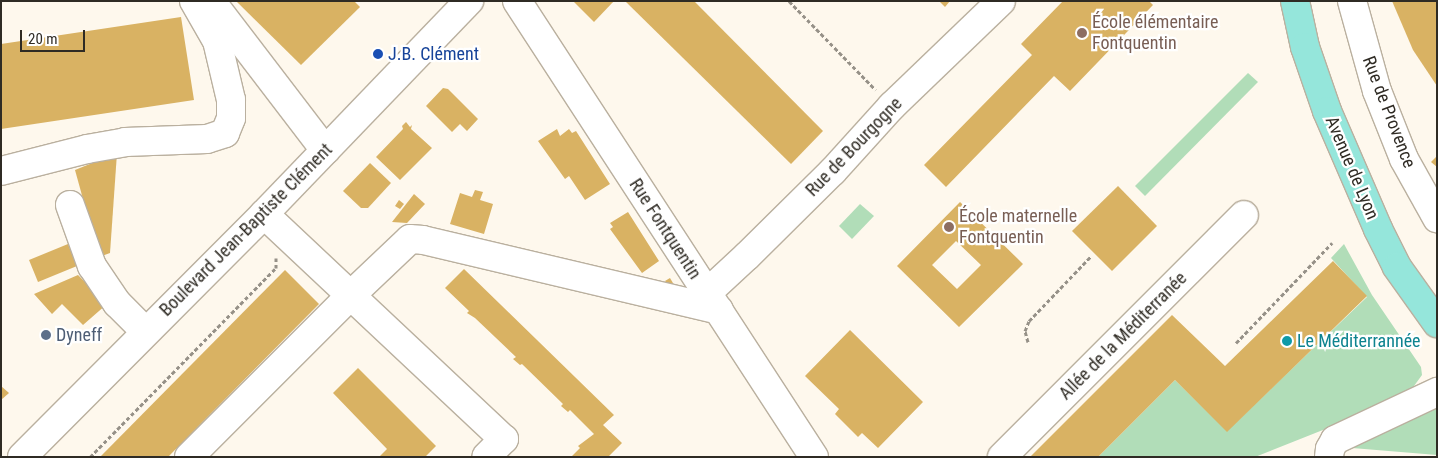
<!DOCTYPE html>
<meta charset="utf-8">
<style>
body{margin:0}
#map{position:relative;width:1438px;height:458px;overflow:hidden;background:#fef8ed;font-family:"Roboto Condensed",sans-serif}
div>[style]{position:absolute}
[style*='--x']{left:calc(var(--x)*1px);top:calc(var(--y)*1px);width:calc(var(--w)*1px);rotate:calc(var(--a)*1deg)}
.green>*{inset:0;background:#b1ddb8}
.building>*{inset:0;background:#d9b263}
.path>*{height:3px;margin-top:-1.5px;transform-origin:0;background:repeating-linear-gradient(90deg,#969188 0 4px,transparent 0 6.5px)}
.roads{filter:drop-shadow(1px 0 #bab09f) drop-shadow(-1px 0 #bab09f) drop-shadow(0 1px #bab09f) drop-shadow(0 -1px #bab09f)}
.minor>*{height:28px;margin:-14px;padding:0 14px;transform-origin:14px;border-radius:14px;background:#fff}
.major>*{height:28px;margin:-14px;padding:0 14px;transform-origin:14px;border-radius:14px;background:#95e6db}
.dots>*{width:14px;height:14px;translate:-50% -50%;box-sizing:border-box;border:2px solid #fff;border-radius:50%}
span{translate:-50% -50%;white-space:nowrap;text-align:center;line-height:1.15;-webkit-text-stroke:4.5px #fff;paint-order:stroke}
.education-label{font-size:18px;color:#785e54}
.left{translate:0 -50%;text-align:left}
.transit-label{font-size:18px;color:#164399}
.street-label{font-size:18px;color:#2f2b24}
.service-label{font-size:18px;color:#4e5e75}
.culture-label{font-size:18px;color:#0d838f}
.frame{position:absolute;inset:0;border:2px solid #2f2b24;pointer-events:none}
.scale{position:absolute;left:20px;top:30px;width:65px;height:22px;box-sizing:border-box;border:2px solid #2f2b24;border-top:0;padding-left:6px;font-size:15px;line-height:18px;white-space:nowrap;color:#2f2b24;-webkit-text-stroke:4px #fff;paint-order:stroke}
</style>
<div id="map">
<div class="green">
<div style="clip-path:polygon(1248px 73px,1258px 82px,1145px 196px,1135px 186px)"></div>
<div style="clip-path:polygon(860px 204px,874px 216px,852px 239px,839px 226px)"></div>
<div style="clip-path:polygon(1344px 244px,1372px 295px,1421px 367px,1422px 375px,1406px 397px,1255px 457px,1098px 457px,1175px 380px,1227px 431px,1367px 297px,1331px 258px)"></div>
<div style="clip-path:polygon(1437px 407px,1437px 455px,1340px 447px)"></div>
</div>
<div class="building">
<div style="clip-path:polygon(236px 1px,354px 1px,360px 7px,301px 65px)"></div>
<div style="clip-path:polygon(573px 1px,614px 1px,594px 22px)"></div>
<div style="clip-path:polygon(625px 1px,694px 1px,823px 131px,791px 164px)"></div>
<div style="clip-path:polygon(939px 1px,950px 1px,945px 7px)"></div>
<div style="clip-path:polygon(1063px 1px,1149px 1px,1153px 5px,1070px 91px,1054px 76px,946px 187px,924px 165px,1032px 55px,1021px 44px)"></div>
<div style="clip-path:polygon(1392px 1px,1437px 1px,1437px 86px,1413px 50px)"></div>
<div style="clip-path:polygon(181px 17px,194px 100px,1px 129px,1px 44px)"></div>
<div style="clip-path:polygon(443px 88px,448px 89px,478px 119px,467px 131px,460px 124px,452px 132px,426px 106px)"></div>
<div style="clip-path:polygon(406px 122px,410px 127px,412px 125px,411px 129px,432px 148px,400px 180px,376px 157px,403px 129px,402px 126px)"></div>
<div style="clip-path:polygon(557px 129px,560px 136px,569px 129px,572px 133px,576px 131px,610px 184px,585px 200px,569px 176px,565px 179px,538px 141px)"></div>
<div style="clip-path:polygon(117px 153px,110px 253px,99px 257px,75px 170px)"></div>
<div style="clip-path:polygon(1437px 156px,1437px 167px,1431px 162px)"></div>
<div style="clip-path:polygon(370px 163px,391px 183px,368px 208px,361px 208px,343px 191px)"></div>
<div style="clip-path:polygon(1118px 186px,1157px 226px,1112px 271px,1072px 231px)"></div>
<div style="clip-path:polygon(475px 190px,483px 192px,480px 200px,493px 204px,484px 234px,450px 224px,460px 193px,472px 197px)"></div>
<div style="clip-path:polygon(414px 194px,425px 204px,407px 223px,392px 222px)"></div>
<div style="clip-path:polygon(399px 200px,404px 204px,400px 209px,395px 206px)"></div>
<div style="clip-path:polygon(evenodd,960px 202px,1023px 264px,959px 327px,897px 266px,960px 202px,956px 241px,981px 265px,957px 289px,932px 265px,956px 241px)"></div>
<div style="clip-path:polygon(628px 212px,659px 261px,642px 273px,610px 229px,613px 227px,610px 223px)"></div>
<div style="clip-path:polygon(68px 244px,77px 266px,38px 282px,29px 260px)"></div>
<div style="clip-path:polygon(1333px 261px,1367px 296px,1227px 432px,1175px 380px,1098px 457px,1030px 457px,1172px 315px,1225px 366px)"></div>
<div style="clip-path:polygon(464px 269px,614px 415px,603px 425px,622px 443px,608px 457px,571px 457px,580px 448px,578px 446px,594px 434px,570px 410px,568px 412px,561px 406px,563px 404px,522px 364px,520px 365px,513px 359px,516px 357px,475px 318px,467px 313px,469px 311px,445px 288px)"></div>
<div style="clip-path:polygon(285px 270px,319px 304px,168px 457px,100px 457px)"></div>
<div style="clip-path:polygon(78px 275px,107px 304px,83px 325px,62px 304px,52px 314px,34px 294px)"></div>
<div style="clip-path:polygon(670px 278px,680px 295px,673px 293px,665px 281px)"></div>
<div style="clip-path:polygon(850px 330px,923px 402px,878px 448px,862px 433px,858px 437px,835px 414px,839px 409px,805px 376px)"></div>
<div style="clip-path:polygon(358px 368px,436px 446px,425px 457px,379px 457px,387px 449px,333px 393px)"></div>
<div style="clip-path:polygon(1px 386px,9px 393px,1px 400px)"></div>
</div>
<div class="path">
<div style="--x:789;--y:1;--w:124;--a:45.7"></div>
<div style="--x:1028;--y:342;--w:11;--a:-105"></div>
<div style="--x:1025;--y:331;--w:11;--a:-68"></div>
<div style="--x:1029;--y:321;--w:91;--a:-46.3"></div>
<div style="--x:1236;--y:343;--w:139;--a:-46.2"></div>
<div style="--x:90;--y:457;--w:265;--a:-45.5"></div>
<div style="--x:276;--y:268;--w:10;--a:-90"></div>
</div>
<div class="roads">
<div class="minor">
<div style="--x:211;--y:1;--w:188;--a:52.6"></div>
<div style="--x:517;--y:1;--w:544;--a:56.92"></div>
<div style="--x:1352;--y:1;--w:93;--a:74.5"></div>
<div style="--x:1377;--y:91;--w:73;--a:68.3"></div>
<div style="--x:1404;--y:159;--w:68;--a:60.8"></div>
<div style="--x:1;--y:171;--w:89;--a:-14.3"></div>
<div style="--x:87;--y:149;--w:39;--a:-10"></div>
<div style="--x:125;--y:142;--w:82;--a:-2.1"></div>
<div style="--x:207;--y:139;--w:19;--a:-18"></div>
<div style="--x:225;--y:133;--w:16;--a:-68"></div>
<div style="--x:231;--y:118;--w:18;--a:-90"></div>
<div style="--x:231;--y:100;--w:61;--a:-103.3"></div>
<div style="--x:217;--y:41;--w:46;--a:-119.9"></div>
<div style="--x:70;--y:205;--w:65;--a:70.2"></div>
<div style="--x:92;--y:266;--w:45;--a:56"></div>
<div style="--x:117;--y:303;--w:40;--a:45"></div>
<div style="--x:264;--y:214;--w:329;--a:43.2"></div>
<div style="--x:504;--y:439;--w:25;--a:135"></div>
<div style="--x:707;--y:293;--w:54;--a:-42.8"></div>
<div style="--x:747;--y:256;--w:121;--a:-44.7"></div>
<div style="--x:833;--y:171;--w:88;--a:-47.8"></div>
<div style="--x:892;--y:106;--w:151;--a:-43.9"></div>
<div style="--x:22;--y:457;--w:343;--a:-45.1"></div>
<div style="--x:264;--y:214;--w:296;--a:-46.1"></div>
<div style="--x:189;--y:457;--w:229;--a:-45"></div>
<div style="--x:351;--y:295;--w:81;--a:-43.5"></div>
<div style="--x:410;--y:239;--w:13;--a:4"></div>
<div style="--x:423;--y:240;--w:304;--a:13.3"></div>
<div style="--x:1002;--y:457;--w:342;--a:-45"></div>
<div style="--x:1329;--y:457;--w:8;--a:-83"></div>
<div style="--x:1330;--y:449;--w:10;--a:-61"></div>
<div style="--x:1335;--y:440;--w:113;--a:-25.2"></div>
</div>
<div class="major">
<div style="--x:1295;--y:1;--w:47;--a:77.7"></div>
<div style="--x:1305;--y:47;--w:68;--a:71"></div>
<div style="--x:1327;--y:111;--w:129;--a:66.6"></div>
<div style="--x:1378;--y:229;--w:42;--a:63.4"></div>
<div style="--x:1397;--y:267;--w:69;--a:54.5"></div>
</div>
</div>
<div class="dots">
<div style="left:1082px;top:33px;background:#8d6e63"></div>
<div style="left:378px;top:54px;background:#1a4fb4"></div>
<div style="left:949px;top:227px;background:#8d6e63"></div>
<div style="left:46px;top:335px;background:#5c6f8a"></div>
<div style="left:1287px;top:341px;background:#0f9aa8"></div>
</div>
<div class="education-label">
<span class="left" style="left:1092px;top:33px">École élémentaire<br>Fontquentin</span>
<span class="left" style="left:959px;top:227px">École maternelle<br>Fontquentin</span>
</div>
<div class="transit-label">
<span class="left" style="left:388px;top:54px">J.B. Clément</span>
</div>
<div class="street-label">
<span style="left:1389px;top:112px;rotate:69deg">Rue de Provence</span>
<span style="left:854px;top:147px;rotate:-46deg">Rue de Bourgogne</span>
<span style="left:1352px;top:168px;rotate:67deg">Avenue de Lyon</span>
<span style="left:665px;top:229px;rotate:57deg">Rue Fontquentin</span>
<span style="left:246px;top:230px;rotate:-45deg">Boulevard Jean-Baptiste Clément</span>
<span style="left:1123px;top:336px;rotate:-45deg">Allée de la Méditerranée</span>
</div>
<div class="service-label">
<span class="left" style="left:56px;top:335px">Dyneff</span>
</div>
<div class="culture-label">
<span class="left" style="left:1297px;top:341px">Le Méditerrannée</span>
</div>
<div class="frame"></div>
<div class="scale">20 m</div>
</div>
